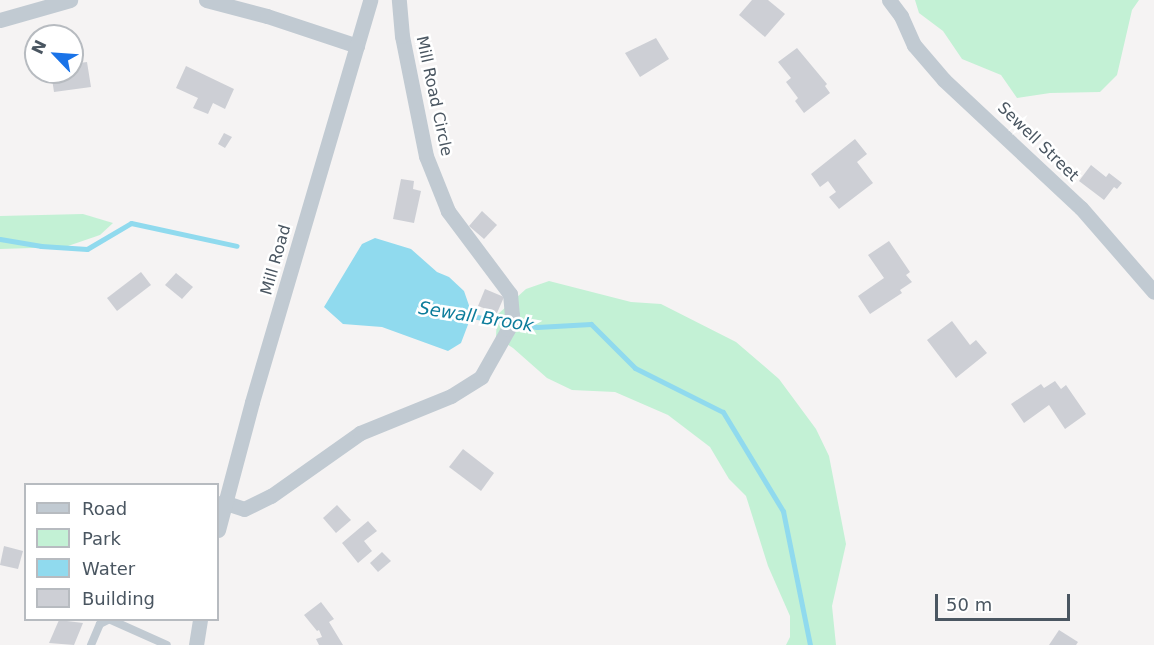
<!DOCTYPE html>
<style>
body{margin:0}
#map{position:relative;width:1154px;height:645px;overflow:hidden;background:#f5f3f3;font-family:"DejaVu Sans",sans-serif}
div>[style]{position:absolute}
[style*='--x']{left:calc(var(--x)*1px);top:calc(var(--y)*1px);width:calc(var(--w)*1px);rotate:calc(var(--a)*1deg)}
.green>*{inset:0;background:#c3f1d5}
.water>*{inset:0;background:#90daee}
.stream>*{height:5px;margin:-2.5px;padding:0 2.5px;transform-origin:2.5px;border-radius:2.5px;background:#90daee}
.building>*{inset:0;background:#cdcfd5}
.lane>*{height:8px;margin:-4px;padding:0 4px;transform-origin:4px;border-radius:4px;background:#c1cad2}
.street>*{height:15px;margin:-7.5px;padding:0 7.5px;transform-origin:7.5px;border-radius:7.5px;background:#c1cad2}
span{translate:-50% -50%;white-space:nowrap;text-align:center;line-height:1.15;-webkit-text-stroke:5px #fff;paint-order:stroke}
.street-label{font-size:16px;color:#4a5661}
.water-label{font-size:18px;color:#0c7c9b;font-style:italic}
.legend{position:absolute;left:24px;top:483px;width:195px;height:138px;box-sizing:border-box;background:#fff;border:2px solid #b7bbc0;margin:0;padding:8px 10px;list-style:none;font-size:18px;color:#4a5661}
.legend li{display:flex;align-items:center;gap:12px;height:30px}
.legend b{width:30px;border:2px solid #b7bbc0}
.north{position:absolute;left:24px;top:24px;width:60px;height:60px;box-sizing:border-box;background:#fff;border:2px solid #b7bbc0;border-radius:50%;rotate:295deg;font-size:16px;font-weight:700;line-height:24px;text-align:center;color:#4a5661}
.north::after{content:'';display:block;margin:auto;width:21px;height:27px;background:#1a73e8;clip-path:polygon(50% 0,100% 100%,50% 72%,0 100%)}
.scale{position:absolute;left:935px;top:594px;width:135px;height:27px;box-sizing:border-box;border:3px solid #4a5661;border-top:0;padding-left:8px;font-size:18px;line-height:21px;white-space:nowrap;color:#4a5661;-webkit-text-stroke:4px #fff;paint-order:stroke}
</style>
<div id="map">
<div class="green">
<div style="clip-path:polygon(915px 0,1139px 0,1132px 10px,1117px 75px,1100px 92px,1050px 93px,1017px 98px,1001px 75px,962px 59px,943px 31px,919px 13px)"></div>
<div style="clip-path:polygon(83px 214px,113px 223px,100px 235px,65px 247px,0 249px,0 216px)"></div>
<div style="clip-path:polygon(549px 281px,631px 302px,661px 304px,736px 342px,779px 379px,816px 429px,829px 456px,846px 544px,832px 606px,836px 645px,786px 645px,790px 637px,790px 616px,768px 566px,746px 496px,729px 479px,710px 447px,668px 415px,615px 392px,572px 390px,547px 378px,513px 348px,496px 337px,497px 315px,526px 289px)"></div>
</div>
<div class="water">
<div style="clip-path:polygon(375px 238px,411px 249px,437px 272px,449px 277px,464px 291px,472px 314px,461px 343px,448px 351px,382px 327px,343px 324px,324px 307px,362px 244px)"></div>
</div>
<div class="stream">
<div style="--x:0;--y:239;--w:42;--a:9.7"></div>
<div style="--x:41;--y:246;--w:46;--a:3.7"></div>
<div style="--x:87;--y:249;--w:51;--a:-30.6"></div>
<div style="--x:131;--y:223;--w:108;--a:12.2"></div>
<div style="--x:465;--y:315;--w:73;--a:9.5"></div>
<div style="--x:537;--y:327;--w:54;--a:-3.2"></div>
<div style="--x:591;--y:324;--w:62;--a:45"></div>
<div style="--x:635;--y:368;--w:98;--a:26.6"></div>
<div style="--x:723;--y:412;--w:116;--a:58.8"></div>
<div style="--x:783;--y:511;--w:137;--a:78.6"></div>
</div>
<div class="building">
<div style="clip-path:polygon(752px 0,768px 0,785px 14px,765px 37px,739px 15px)"></div>
<div style="clip-path:polygon(656px 38px,669px 59px,640px 77px,625px 53px)"></div>
<div style="clip-path:polygon(797px 48px,827px 84px,825px 86px,830px 93px,804px 113px,795px 101px,798px 98px,786px 82px,791px 78px,778px 62px)"></div>
<div style="clip-path:polygon(87px 62px,91px 87px,54px 92px,51px 72px,72px 72px,72px 64px)"></div>
<div style="clip-path:polygon(186px 66px,234px 89px,225px 109px,213px 103px,208px 114px,193px 108px,198px 98px,176px 88px)"></div>
<div style="clip-path:polygon(224px 133px,232px 137px,225px 148px,218px 144px)"></div>
<div style="clip-path:polygon(855px 139px,867px 154px,857px 162px,873px 183px,839px 209px,829px 197px,836px 192px,828px 181px,820px 187px,811px 174px)"></div>
<div style="clip-path:polygon(1091px 165px,1106px 177px,1109px 173px,1122px 183px,1117px 189px,1114px 187px,1104px 200px,1079px 181px)"></div>
<div style="clip-path:polygon(401px 179px,414px 181px,413px 189px,421px 191px,414px 223px,393px 219px)"></div>
<div style="clip-path:polygon(482px 211px,497px 225px,484px 239px,469px 226px)"></div>
<div style="clip-path:polygon(889px 241px,910px 272px,906px 275px,912px 282px,900px 290px,902px 293px,870px 314px,858px 296px,884px 278px,868px 255px)"></div>
<div style="clip-path:polygon(141px 272px,151px 285px,117px 311px,107px 298px)"></div>
<div style="clip-path:polygon(176px 273px,193px 287px,182px 299px,165px 285px)"></div>
<div style="clip-path:polygon(485px 289px,504px 297px,497px 313px,478px 306px)"></div>
<div style="clip-path:polygon(952px 321px,970px 345px,976px 340px,987px 353px,956px 378px,927px 340px)"></div>
<div style="clip-path:polygon(1055px 381px,1061px 389px,1066px 385px,1086px 414px,1065px 429px,1049px 405px,1024px 423px,1011px 404px,1041px 384px,1044px 388px)"></div>
<div style="clip-path:polygon(463px 449px,494px 473px,481px 491px,449px 467px)"></div>
<div style="clip-path:polygon(337px 505px,351px 520px,336px 533px,323px 518px)"></div>
<div style="clip-path:polygon(368px 521px,377px 531px,364px 541px,372px 551px,358px 563px,342px 543px)"></div>
<div style="clip-path:polygon(4px 546px,23px 551px,18px 569px,0 565px)"></div>
<div style="clip-path:polygon(382px 552px,391px 561px,378px 572px,370px 563px)"></div>
<div style="clip-path:polygon(321px 602px,334px 619px,329px 622px,343px 645px,319px 645px,316px 639px,322px 637px,319px 630px,317px 631px,304px 615px)"></div>
<div style="clip-path:polygon(59px 620px,83px 623px,74px 645px,49px 643px)"></div>
<div style="clip-path:polygon(1059px 630px,1078px 642px,1076px 645px,1049px 645px)"></div>
</div>
<div class="lane">
<div style="--x:111;--y:620;--w:61;--a:24.1"></div>
<div style="--x:91;--y:645;--w:23;--a:-67"></div>
<div style="--x:100;--y:624;--w:9;--a:-27"></div>
</div>
<div class="street">
<div style="--x:206;--y:0;--w:63;--a:14.7"></div>
<div style="--x:267;--y:16;--w:95;--a:18.4"></div>
<div style="--x:889;--y:0;--w:20;--a:53"></div>
<div style="--x:901;--y:16;--w:32;--a:66"></div>
<div style="--x:914;--y:45;--w:46;--a:49.4"></div>
<div style="--x:944;--y:80;--w:187;--a:43.1"></div>
<div style="--x:1081;--y:208;--w:111;--a:49"></div>
<div style="--x:0;--y:20;--w:73;--a:-15.9"></div>
<div style="--x:223;--y:502;--w:22;--a:18"></div>
<div style="--x:244;--y:509;--w:30;--a:-26"></div>
<div style="--x:271;--y:496;--w:109;--a:-35.3"></div>
<div style="--x:360;--y:433;--w:98;--a:-22.1"></div>
<div style="--x:451;--y:396;--w:36;--a:-32"></div>
<div style="--x:481;--y:377;--w:55;--a:-60.6"></div>
<div style="--x:508;--y:329;--w:14;--a:-73"></div>
<div style="--x:512;--y:316;--w:22;--a:-95"></div>
<div style="--x:510;--y:294;--w:104;--a:-126.8"></div>
<div style="--x:448;--y:211;--w:59;--a:-111.8"></div>
<div style="--x:426;--y:156;--w:122;--a:-101.3"></div>
<div style="--x:402;--y:36;--w:36;--a:-95"></div>
<div style="--x:218;--y:530;--w:132;--a:-75.1"></div>
<div style="--x:252;--y:402;--w:419;--a:-73.6"></div>
<div style="--x:196;--y:645;--w:25;--a:-81"></div>
</div>
<div class="street-label">
<span style="left:434px;top:96px;rotate:78deg">Mill Road Circle</span>
<span style="left:1038px;top:142px;rotate:44deg">Sewell Street</span>
<span style="left:276px;top:260px;rotate:-74deg">Mill Road</span>
</div>
<div class="water-label">
<span style="left:476px;top:317px;rotate:9deg">Sewall Brook</span>
</div>
<ul class="legend">
<li><b style="height:8px;background:#c1cad2"></b>Road</li>
<li><b style="height:16px;background:#c3f1d5"></b>Park</li>
<li><b style="height:16px;background:#90daee"></b>Water</li>
<li><b style="height:16px;background:#cdcfd5"></b>Building</li>
</ul>
<div class="north">N</div>
<div class="scale">50 m</div>
</div>
